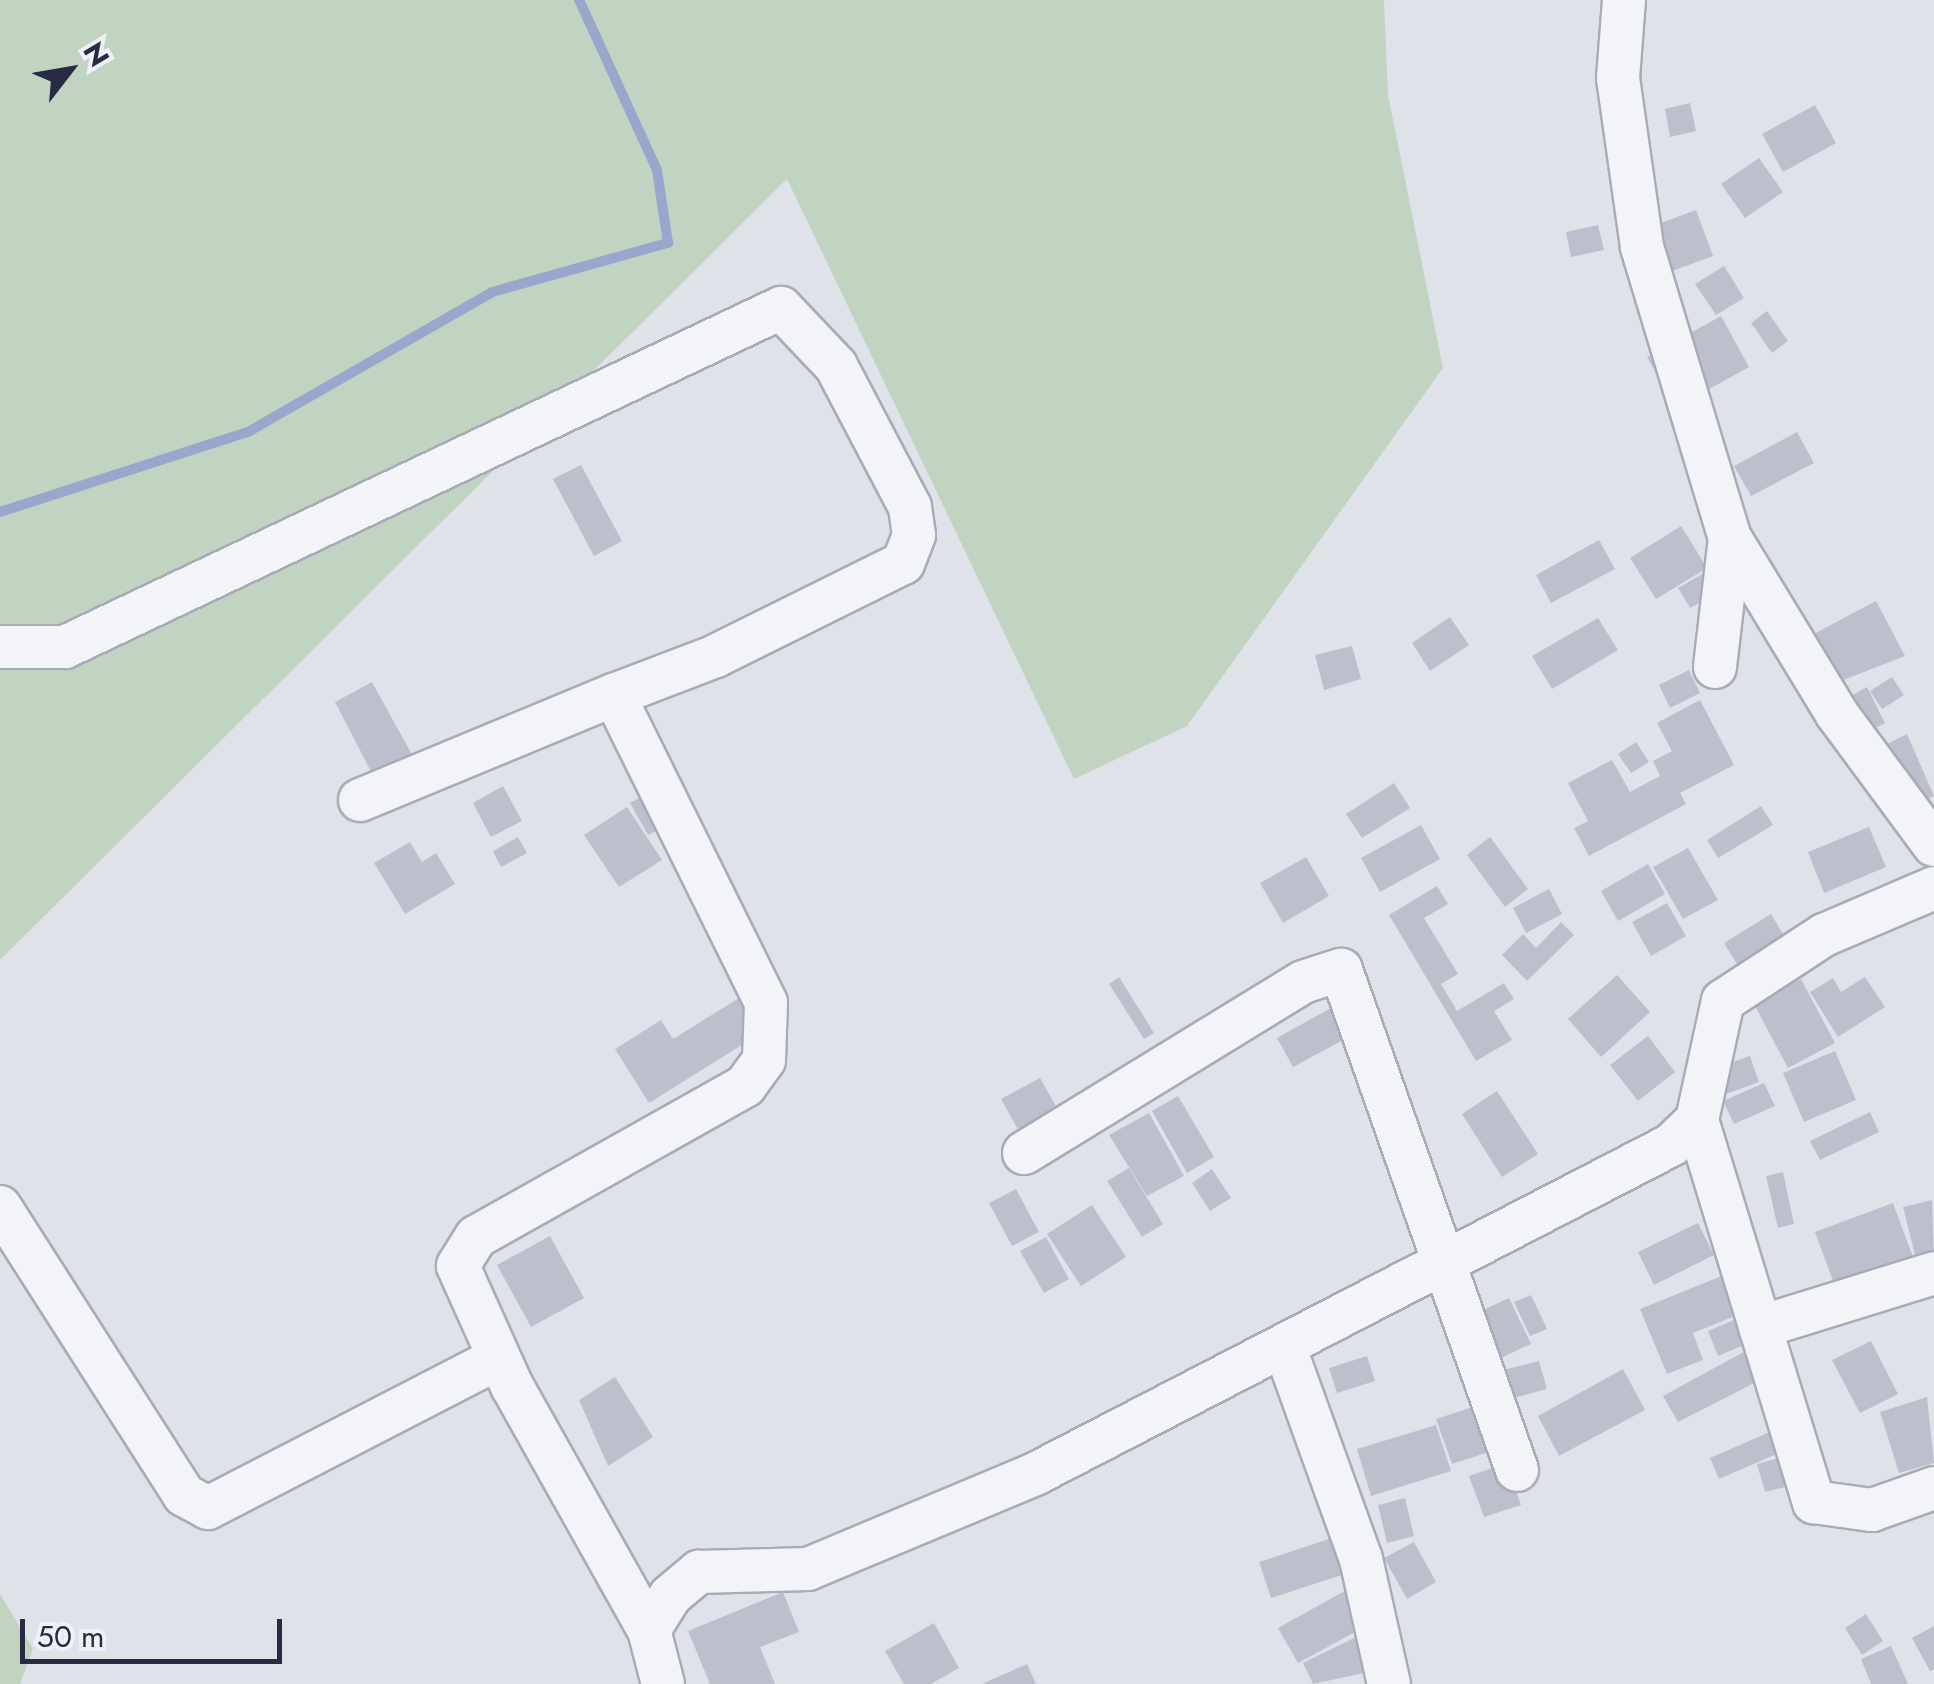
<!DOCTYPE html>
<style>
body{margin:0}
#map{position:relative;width:1934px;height:1684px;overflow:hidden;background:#e0e2ea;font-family:Jost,sans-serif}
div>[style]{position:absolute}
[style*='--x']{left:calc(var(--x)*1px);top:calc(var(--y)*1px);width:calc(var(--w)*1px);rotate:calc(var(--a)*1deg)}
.green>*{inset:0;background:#c1d4c1}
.stream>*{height:10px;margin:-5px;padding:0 5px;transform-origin:5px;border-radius:5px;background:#9aa6cb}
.building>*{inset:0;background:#bdbfcd}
.roads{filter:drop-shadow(2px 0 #a9abb8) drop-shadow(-2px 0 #a9abb8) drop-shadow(0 2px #a9abb8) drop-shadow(0 -2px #a9abb8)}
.minor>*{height:42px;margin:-21px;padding:0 21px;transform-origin:21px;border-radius:21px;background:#f3f4f8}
span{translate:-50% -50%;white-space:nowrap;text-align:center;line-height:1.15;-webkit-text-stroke:8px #f0f1f7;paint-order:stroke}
.north{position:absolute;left:20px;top:20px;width:100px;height:100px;-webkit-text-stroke:8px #f0f1f7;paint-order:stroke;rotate:59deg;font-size:28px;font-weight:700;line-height:40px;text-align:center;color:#282b42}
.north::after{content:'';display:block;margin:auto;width:35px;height:45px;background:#282b42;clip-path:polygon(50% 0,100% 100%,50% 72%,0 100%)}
.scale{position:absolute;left:20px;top:1619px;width:262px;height:45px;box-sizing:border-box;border:5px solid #282b42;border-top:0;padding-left:12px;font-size:30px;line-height:35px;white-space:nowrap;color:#282b42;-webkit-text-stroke:8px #f0f1f7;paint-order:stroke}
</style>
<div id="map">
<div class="green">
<div style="clip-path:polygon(0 0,1384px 0,1388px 95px,1443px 368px,1187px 726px,1074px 779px,787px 179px,0 960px)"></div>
<div style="clip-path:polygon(0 1594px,33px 1649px,20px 1684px,0 1684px)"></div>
</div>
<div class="stream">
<div style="--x:0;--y:512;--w:261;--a:-17.9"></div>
<div style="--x:248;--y:432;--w:281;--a:-29.8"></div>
<div style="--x:492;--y:292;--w:183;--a:-15.6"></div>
<div style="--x:668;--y:243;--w:74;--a:-98.6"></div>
<div style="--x:657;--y:170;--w:187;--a:-114.6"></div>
</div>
<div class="building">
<div style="clip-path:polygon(1690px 103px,1696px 131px,1670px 137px,1665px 109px)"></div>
<div style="clip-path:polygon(1815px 105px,1836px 143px,1783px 172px,1762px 134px)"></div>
<div style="clip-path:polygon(1759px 158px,1783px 192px,1745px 218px,1721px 184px)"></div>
<div style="clip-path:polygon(1696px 210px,1713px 256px,1637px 284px,1620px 238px)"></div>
<div style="clip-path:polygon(1598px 225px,1604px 250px,1571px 257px,1566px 232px)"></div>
<div style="clip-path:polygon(1724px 266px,1744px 298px,1716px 315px,1695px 284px)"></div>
<div style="clip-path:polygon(1767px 311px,1788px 341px,1772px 353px,1751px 323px)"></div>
<div style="clip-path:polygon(1721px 316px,1749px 367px,1675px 408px,1647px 357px)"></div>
<div style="clip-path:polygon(1797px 432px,1814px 463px,1751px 496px,1734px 466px)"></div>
<div style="clip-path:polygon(581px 465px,622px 541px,594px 556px,553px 479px)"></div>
<div style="clip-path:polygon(1681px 526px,1707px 568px,1656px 599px,1630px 558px)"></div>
<div style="clip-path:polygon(1599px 540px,1615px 569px,1551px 603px,1536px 575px)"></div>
<div style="clip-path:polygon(1704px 573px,1716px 594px,1690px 608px,1678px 588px)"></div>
<div style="clip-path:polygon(1876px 601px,1905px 656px,1815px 691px,1791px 646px)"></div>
<div style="clip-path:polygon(1450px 617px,1469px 645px,1430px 671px,1412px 643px)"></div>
<div style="clip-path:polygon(1598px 618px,1618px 650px,1552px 689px,1532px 656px)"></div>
<div style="clip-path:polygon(1352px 646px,1361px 679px,1324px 690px,1315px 655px)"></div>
<div style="clip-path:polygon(1689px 670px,1700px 693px,1670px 708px,1659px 685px)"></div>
<div style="clip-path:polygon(1892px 677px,1904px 695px,1882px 709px,1870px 691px)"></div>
<div style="clip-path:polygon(372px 682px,415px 760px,376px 781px,335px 702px)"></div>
<div style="clip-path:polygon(1867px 687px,1885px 723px,1849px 742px,1831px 707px)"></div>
<div style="clip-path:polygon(1700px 700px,1734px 765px,1680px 793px,1686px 804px,1589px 856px,1574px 828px,1588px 821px,1568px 783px,1612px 760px,1630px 792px,1660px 776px,1653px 761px,1672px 751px,1657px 723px)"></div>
<div style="clip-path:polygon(1907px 734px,1934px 796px,1889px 817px,1865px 755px)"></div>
<div style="clip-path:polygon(1636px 742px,1649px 762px,1631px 773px,1618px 754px)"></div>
<div style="clip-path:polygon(1394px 783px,1410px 808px,1362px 838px,1346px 814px)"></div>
<div style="clip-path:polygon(503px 786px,522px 821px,491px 837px,473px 803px)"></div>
<div style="clip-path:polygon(659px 787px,676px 820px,648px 835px,630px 803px)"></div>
<div style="clip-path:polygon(1761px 806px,1773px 825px,1718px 858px,1707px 840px)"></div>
<div style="clip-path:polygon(627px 807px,662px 860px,619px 887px,584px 835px)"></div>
<div style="clip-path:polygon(1421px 825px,1440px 859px,1380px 892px,1361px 858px)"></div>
<div style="clip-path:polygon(1869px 827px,1886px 867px,1824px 893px,1808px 852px)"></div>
<div style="clip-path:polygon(518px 837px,527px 853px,501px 867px,493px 851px)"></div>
<div style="clip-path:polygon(1490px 837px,1528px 889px,1505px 907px,1467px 855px)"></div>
<div style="clip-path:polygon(410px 842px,422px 862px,436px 853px,455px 884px,405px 914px,374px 863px)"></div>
<div style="clip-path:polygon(1688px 848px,1718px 900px,1683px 919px,1653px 867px)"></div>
<div style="clip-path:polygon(1306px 857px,1329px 896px,1283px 923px,1260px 883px)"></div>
<div style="clip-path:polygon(1648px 864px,1665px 894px,1618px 921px,1601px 891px)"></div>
<div style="clip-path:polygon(1437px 886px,1448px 904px,1424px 918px,1458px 974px,1441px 984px,1457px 1011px,1504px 983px,1514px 999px,1494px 1011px,1512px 1040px,1476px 1061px,1389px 915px)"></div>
<div style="clip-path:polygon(1549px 889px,1562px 914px,1526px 933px,1513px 908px)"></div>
<div style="clip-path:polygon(1667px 903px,1686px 936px,1651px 956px,1632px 922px)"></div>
<div style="clip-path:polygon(1771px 914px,1787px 941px,1740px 969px,1724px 943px)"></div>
<div style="clip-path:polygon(1561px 922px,1574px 935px,1527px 981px,1502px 955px,1523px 934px,1536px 948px)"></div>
<div style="clip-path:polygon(1617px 975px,1650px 1012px,1601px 1057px,1568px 1019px)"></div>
<div style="clip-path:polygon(1119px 977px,1154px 1033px,1144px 1039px,1109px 984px)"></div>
<div style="clip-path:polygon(1865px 977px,1885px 1007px,1838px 1037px,1810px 992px,1833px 978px,1841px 992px)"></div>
<div style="clip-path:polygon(1801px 979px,1835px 1043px,1788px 1068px,1754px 1004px)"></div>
<div style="clip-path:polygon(739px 998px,761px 1033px,649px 1103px,615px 1049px,661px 1020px,673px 1039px)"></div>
<div style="clip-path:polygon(1338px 1004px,1354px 1034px,1293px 1067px,1277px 1038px)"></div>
<div style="clip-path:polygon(1648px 1036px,1675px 1072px,1638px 1101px,1610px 1065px)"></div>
<div style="clip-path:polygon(1835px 1051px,1856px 1100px,1804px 1122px,1783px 1073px)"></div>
<div style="clip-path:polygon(1750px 1056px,1759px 1082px,1726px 1094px,1716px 1068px)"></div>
<div style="clip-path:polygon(1040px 1078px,1067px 1126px,1028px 1147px,1001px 1099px)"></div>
<div style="clip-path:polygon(1764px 1083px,1775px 1106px,1734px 1124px,1723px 1101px)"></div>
<div style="clip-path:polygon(1497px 1091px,1538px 1154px,1502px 1177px,1462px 1114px)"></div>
<div style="clip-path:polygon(1178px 1096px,1214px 1157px,1187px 1173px,1152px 1111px)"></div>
<div style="clip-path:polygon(1870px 1112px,1879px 1132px,1820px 1160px,1810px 1141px)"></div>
<div style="clip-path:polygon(1149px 1113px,1184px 1176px,1147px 1196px,1109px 1135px)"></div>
<div style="clip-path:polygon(1129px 1168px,1163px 1224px,1142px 1237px,1107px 1181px)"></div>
<div style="clip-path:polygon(1212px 1169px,1231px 1198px,1210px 1211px,1192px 1183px)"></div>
<div style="clip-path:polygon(1783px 1172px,1794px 1224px,1778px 1228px,1766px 1176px)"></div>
<div style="clip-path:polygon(1016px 1189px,1039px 1232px,1012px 1246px,989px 1203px)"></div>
<div style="clip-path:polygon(1932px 1200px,1934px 1263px,1918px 1267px,1903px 1207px)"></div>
<div style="clip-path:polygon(1893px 1203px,1917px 1268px,1839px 1297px,1815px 1232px)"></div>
<div style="clip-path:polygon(1092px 1205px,1126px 1257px,1081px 1286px,1047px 1234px)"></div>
<div style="clip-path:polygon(1698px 1223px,1714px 1255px,1654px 1285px,1638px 1252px)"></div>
<div style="clip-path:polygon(550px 1236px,584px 1298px,531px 1327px,497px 1265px)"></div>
<div style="clip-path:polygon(1046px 1237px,1069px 1279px,1044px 1293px,1020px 1251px)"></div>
<div style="clip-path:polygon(1724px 1275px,1740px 1314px,1693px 1333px,1703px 1360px,1667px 1374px,1640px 1309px)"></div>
<div style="clip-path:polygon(1531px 1295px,1547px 1329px,1530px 1336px,1514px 1302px)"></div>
<div style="clip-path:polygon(1509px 1298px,1531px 1344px,1501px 1358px,1479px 1312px)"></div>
<div style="clip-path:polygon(1734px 1320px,1744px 1345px,1718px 1356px,1708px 1331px)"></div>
<div style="clip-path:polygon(1871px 1341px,1898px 1394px,1860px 1413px,1832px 1360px)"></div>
<div style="clip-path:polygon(1749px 1349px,1764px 1378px,1678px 1422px,1663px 1396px)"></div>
<div style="clip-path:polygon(1367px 1356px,1375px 1381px,1337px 1393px,1329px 1368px)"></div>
<div style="clip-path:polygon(1539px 1361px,1547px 1389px,1506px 1400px,1499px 1371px)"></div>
<div style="clip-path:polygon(1623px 1369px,1645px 1410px,1559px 1456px,1538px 1416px)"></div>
<div style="clip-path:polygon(615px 1377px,653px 1437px,608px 1466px,579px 1400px)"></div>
<div style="clip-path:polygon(1927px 1397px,1934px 1463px,1899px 1473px,1880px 1412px)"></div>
<div style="clip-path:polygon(1476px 1406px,1492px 1451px,1452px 1464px,1436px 1419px)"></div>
<div style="clip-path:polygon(1436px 1425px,1451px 1471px,1371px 1496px,1357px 1449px)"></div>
<div style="clip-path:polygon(1772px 1431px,1781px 1452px,1719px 1479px,1710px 1458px)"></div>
<div style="clip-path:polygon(1801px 1452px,1809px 1481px,1765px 1492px,1757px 1464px)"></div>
<div style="clip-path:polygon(1507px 1463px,1521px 1505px,1484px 1517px,1469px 1476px)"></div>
<div style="clip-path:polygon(1405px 1498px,1414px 1536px,1387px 1543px,1378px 1505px)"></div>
<div style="clip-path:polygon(1332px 1538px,1345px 1574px,1271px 1598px,1259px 1562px)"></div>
<div style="clip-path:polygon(1414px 1542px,1436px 1582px,1407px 1599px,1384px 1558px)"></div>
<div style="clip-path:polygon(1350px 1588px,1370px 1624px,1298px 1663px,1278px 1628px)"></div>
<div style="clip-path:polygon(783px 1592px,799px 1632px,760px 1647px,775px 1684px,710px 1684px,688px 1631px)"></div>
<div style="clip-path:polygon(1866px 1614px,1883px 1641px,1862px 1655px,1845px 1628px)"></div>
<div style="clip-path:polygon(934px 1623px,959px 1668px,931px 1684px,904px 1684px,885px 1651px)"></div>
<div style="clip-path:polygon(1934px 1626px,1934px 1669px,1930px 1671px,1912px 1638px)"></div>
<div style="clip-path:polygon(1356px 1637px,1373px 1671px,1313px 1684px,1303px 1663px)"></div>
<div style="clip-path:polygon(1891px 1646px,1908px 1684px,1871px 1684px,1861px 1659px)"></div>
<div style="clip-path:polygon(1027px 1664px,1036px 1684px,982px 1684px)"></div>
</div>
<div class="roads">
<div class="minor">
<div style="--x:1624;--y:0;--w:78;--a:94.4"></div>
<div style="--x:1618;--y:78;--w:171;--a:81.9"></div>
<div style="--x:1642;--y:247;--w:304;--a:73.2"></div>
<div style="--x:1730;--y:538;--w:206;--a:58.7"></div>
<div style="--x:1837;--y:714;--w:163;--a:53.5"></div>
<div style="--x:0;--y:647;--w:65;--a:0"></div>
<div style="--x:65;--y:647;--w:792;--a:-25.34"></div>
<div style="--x:781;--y:308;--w:80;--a:46.5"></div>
<div style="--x:836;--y:366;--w:159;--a:62.3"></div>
<div style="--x:910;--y:507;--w:28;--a:82"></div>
<div style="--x:914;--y:535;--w:30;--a:111"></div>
<div style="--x:903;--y:563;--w:209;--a:153.6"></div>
<div style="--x:716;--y:656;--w:109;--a:159.1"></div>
<div style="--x:614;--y:695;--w:343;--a:63.7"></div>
<div style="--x:766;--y:1003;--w:57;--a:92"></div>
<div style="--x:764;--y:1060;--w:32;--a:126"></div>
<div style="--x:745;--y:1086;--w:308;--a:150.7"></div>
<div style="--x:476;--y:1237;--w:34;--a:122"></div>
<div style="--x:458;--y:1266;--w:132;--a:65.8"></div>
<div style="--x:512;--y:1386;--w:280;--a:60.7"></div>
<div style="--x:1715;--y:667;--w:130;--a:-83.4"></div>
<div style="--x:360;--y:800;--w:275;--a:-22.5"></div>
<div style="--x:1697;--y:1120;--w:400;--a:73"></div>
<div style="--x:1814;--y:1502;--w:59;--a:7.9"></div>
<div style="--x:1872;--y:1510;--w:66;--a:-19.5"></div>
<div style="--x:1024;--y:1153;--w:327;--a:-31.5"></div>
<div style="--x:1303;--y:982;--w:40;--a:-18"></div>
<div style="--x:1341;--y:970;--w:530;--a:70.61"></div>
<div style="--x:0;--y:1207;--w:342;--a:57.4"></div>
<div style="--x:184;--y:1495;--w:27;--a:28"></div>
<div style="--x:208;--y:1508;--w:326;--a:-27.3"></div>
<div style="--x:1760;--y:1327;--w:182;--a:-17.2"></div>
<div style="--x:1286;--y:1351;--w:221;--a:70.2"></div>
<div style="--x:1361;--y:1559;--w:128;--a:77.4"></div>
<div style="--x:663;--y:1684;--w:56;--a:-104.5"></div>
<div style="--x:649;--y:1630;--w:40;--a:-58"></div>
<div style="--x:670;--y:1596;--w:38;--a:-40"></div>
<div style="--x:699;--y:1572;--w:109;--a:-1.6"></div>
<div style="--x:808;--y:1569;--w:248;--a:-22.7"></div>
<div style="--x:1037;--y:1473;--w:714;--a:-27.35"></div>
<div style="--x:1671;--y:1145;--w:36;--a:-44"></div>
<div style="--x:1697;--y:1120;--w:122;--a:-77.7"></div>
<div style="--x:1723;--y:1001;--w:121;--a:-33.2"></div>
<div style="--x:1824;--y:935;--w:120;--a:-23.1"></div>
</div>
</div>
<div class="north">N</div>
<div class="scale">50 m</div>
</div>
